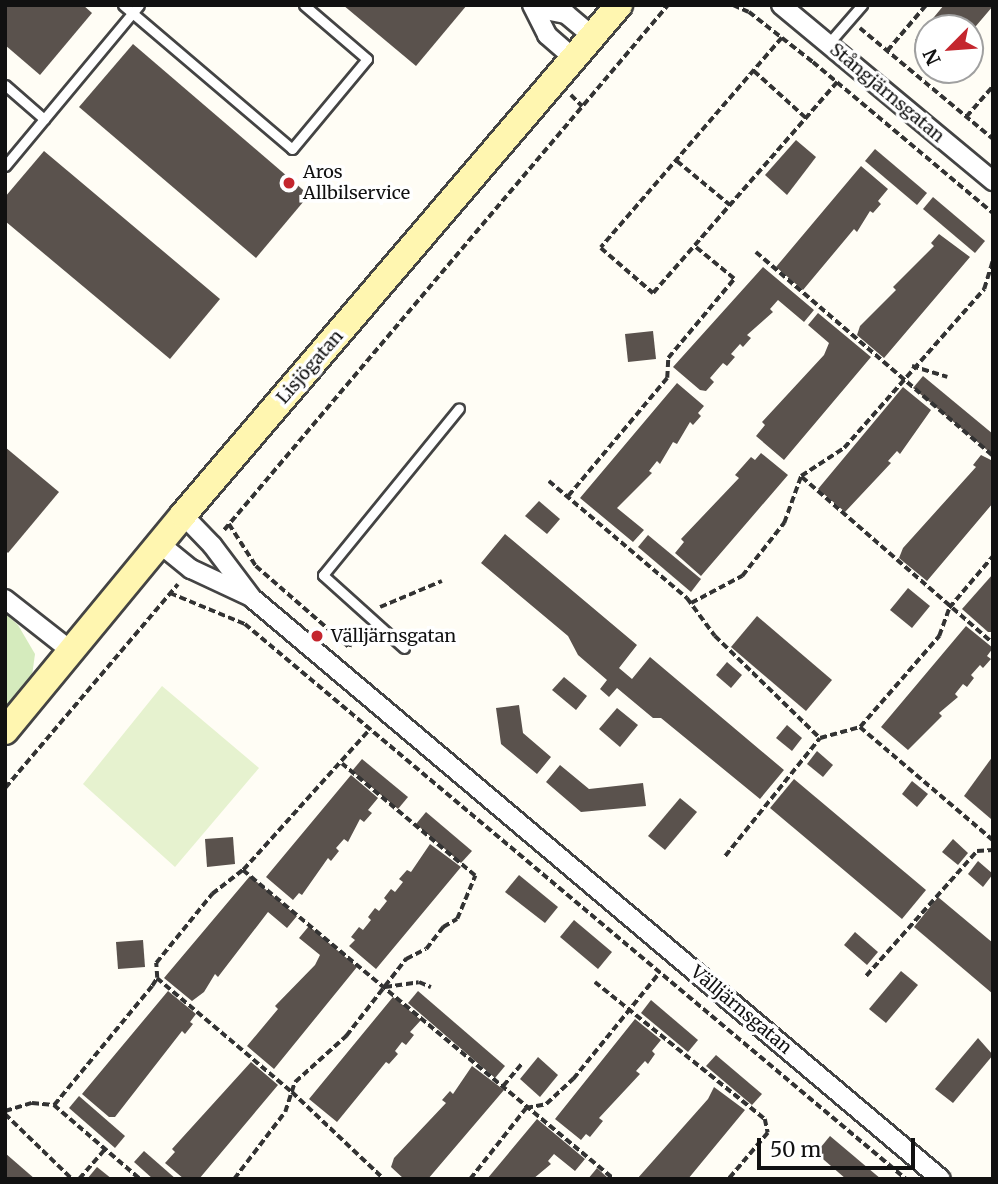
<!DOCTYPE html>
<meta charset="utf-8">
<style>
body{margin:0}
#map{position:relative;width:998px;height:1184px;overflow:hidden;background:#fffdf5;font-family:Merriweather,serif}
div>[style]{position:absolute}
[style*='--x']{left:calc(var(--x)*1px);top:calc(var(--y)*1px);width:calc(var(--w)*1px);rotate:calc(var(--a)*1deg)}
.green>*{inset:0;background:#d5ebbd}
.pitch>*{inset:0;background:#e6f2cf}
.building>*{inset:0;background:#5a524d}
.path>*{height:3.5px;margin-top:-1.75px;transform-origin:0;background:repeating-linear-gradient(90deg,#333 0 7px,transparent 0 10.5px)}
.roads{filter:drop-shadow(2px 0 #444) drop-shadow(-2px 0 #444) drop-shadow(0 2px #444) drop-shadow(0 -2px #444)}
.lane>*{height:9px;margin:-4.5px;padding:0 4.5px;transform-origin:4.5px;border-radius:4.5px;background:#fff}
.street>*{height:18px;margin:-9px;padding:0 9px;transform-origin:9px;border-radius:9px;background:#fff}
.secondary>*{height:26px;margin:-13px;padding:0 13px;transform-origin:13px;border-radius:13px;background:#fff6b0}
.dots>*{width:19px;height:19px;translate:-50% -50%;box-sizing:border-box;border:4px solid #fff;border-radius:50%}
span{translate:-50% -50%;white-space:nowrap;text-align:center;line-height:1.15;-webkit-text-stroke:7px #fff;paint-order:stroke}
.street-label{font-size:18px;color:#111}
.poi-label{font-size:18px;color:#111}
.left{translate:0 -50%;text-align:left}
.frame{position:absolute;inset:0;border:7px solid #111;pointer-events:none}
.north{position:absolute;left:914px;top:14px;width:70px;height:70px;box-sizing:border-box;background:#fff;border:2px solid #a0a0a0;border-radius:50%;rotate:245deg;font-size:19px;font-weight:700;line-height:28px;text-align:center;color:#111}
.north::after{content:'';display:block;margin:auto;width:24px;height:32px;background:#c4262e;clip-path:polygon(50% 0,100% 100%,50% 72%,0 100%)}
.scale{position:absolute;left:757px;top:1138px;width:158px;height:32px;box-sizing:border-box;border:4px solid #111;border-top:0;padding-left:9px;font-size:21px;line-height:24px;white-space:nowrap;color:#111;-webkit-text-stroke:5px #fff;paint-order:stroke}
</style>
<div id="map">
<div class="green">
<div style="clip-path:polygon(5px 613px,18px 625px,35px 654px,31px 683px,5px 714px)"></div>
</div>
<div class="pitch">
<div style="clip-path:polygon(162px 686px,259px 768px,175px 867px,83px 784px)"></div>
</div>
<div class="building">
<div style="clip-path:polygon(5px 5px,83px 5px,92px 13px,40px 75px,5px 45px)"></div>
<div style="clip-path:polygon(343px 5px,467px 5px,416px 66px)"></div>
<div style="clip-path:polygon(944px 5px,993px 5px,993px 6px,970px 33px,970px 28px,928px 28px,928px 51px,915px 40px)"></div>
<div style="clip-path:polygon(133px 44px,309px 195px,256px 258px,79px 107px)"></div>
<div style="clip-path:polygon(796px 140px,816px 157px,787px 195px,765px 175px)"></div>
<div style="clip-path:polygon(875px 149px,927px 193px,917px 205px,865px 161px)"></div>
<div style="clip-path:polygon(44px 151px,220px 299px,170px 359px,5px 221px,5px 197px)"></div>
<div style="clip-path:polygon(861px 166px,888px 189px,878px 201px,881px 204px,873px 213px,870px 211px,857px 232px,854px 229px,803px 290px,776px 267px)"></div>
<div style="clip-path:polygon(933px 197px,985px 241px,975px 253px,923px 209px)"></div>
<div style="clip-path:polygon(939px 234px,970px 257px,884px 358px,857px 335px,860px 326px,896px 290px,893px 287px,934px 246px,931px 243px)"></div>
<div style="clip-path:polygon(763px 267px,814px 310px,804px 322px,778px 300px,770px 309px,773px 312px,747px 335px,751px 338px,743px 347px,740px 344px,731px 354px,735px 357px,727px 366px,723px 363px,710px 378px,714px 382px,706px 391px,700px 390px,673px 367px)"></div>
<div style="clip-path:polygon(818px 313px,871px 357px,784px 460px,756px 436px,765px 425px,762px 422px,824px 355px,829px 343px,808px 325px)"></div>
<div style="clip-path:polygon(653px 331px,656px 359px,628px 362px,625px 334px)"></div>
<div style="clip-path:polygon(923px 376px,993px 434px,993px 455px,913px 388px)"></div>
<div style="clip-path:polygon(677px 383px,704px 406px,698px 413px,701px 416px,693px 425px,690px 422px,677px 444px,673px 442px,660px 464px,657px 461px,649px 471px,652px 473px,617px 508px,644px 530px,633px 542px,580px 498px)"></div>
<div style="clip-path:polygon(903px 387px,931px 410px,900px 454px,897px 451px,888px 461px,891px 463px,845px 512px,818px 489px)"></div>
<div style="clip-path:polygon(5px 447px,59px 492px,8px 553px,5px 550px)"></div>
<div style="clip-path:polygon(761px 453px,788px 475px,701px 576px,675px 553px,684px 542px,681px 539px,739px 478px,735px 475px,751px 457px,755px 460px)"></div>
<div style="clip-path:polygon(981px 455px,993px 461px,993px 503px,927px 581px,899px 558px,903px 548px,976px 467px,973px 465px)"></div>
<div style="clip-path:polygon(539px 501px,560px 519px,547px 534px,525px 516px)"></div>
<div style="clip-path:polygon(505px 534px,637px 645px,619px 668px,632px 679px,650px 657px,784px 770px,760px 799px,661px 718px,653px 718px,617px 688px,609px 697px,600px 689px,607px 680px,578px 655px,568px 636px,481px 563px)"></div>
<div style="clip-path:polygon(648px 535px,701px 579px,691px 592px,638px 547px)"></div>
<div style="clip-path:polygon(993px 574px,993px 632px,988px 632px,962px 609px)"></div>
<div style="clip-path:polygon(908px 588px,930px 606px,912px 628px,890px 610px)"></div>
<div style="clip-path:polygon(757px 616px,832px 680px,806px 711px,731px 647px)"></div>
<div style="clip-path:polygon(966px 626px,993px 648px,987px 656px,991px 659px,983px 668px,980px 665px,971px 675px,974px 678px,967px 687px,963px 684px,955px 694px,958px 697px,939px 713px,942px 716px,908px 750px,881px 727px)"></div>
<div style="clip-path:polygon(727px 662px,742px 675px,731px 688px,716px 675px)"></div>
<div style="clip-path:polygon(564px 677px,587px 696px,576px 710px,552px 690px)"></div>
<div style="clip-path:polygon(519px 705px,523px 733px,551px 757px,537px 774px,501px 744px,496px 708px)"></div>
<div style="clip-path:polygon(617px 708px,638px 725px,620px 747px,599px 729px)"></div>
<div style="clip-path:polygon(787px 725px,802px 738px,792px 751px,776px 738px)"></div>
<div style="clip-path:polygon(817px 751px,833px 765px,823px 777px,807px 764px)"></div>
<div style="clip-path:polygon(993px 756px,993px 816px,991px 819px,964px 796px)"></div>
<div style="clip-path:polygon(362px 759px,408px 797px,398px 809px,352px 771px)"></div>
<div style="clip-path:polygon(560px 765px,589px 789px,643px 783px,646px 806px,581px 812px,546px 782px)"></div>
<div style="clip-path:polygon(351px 775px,378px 798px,368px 810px,372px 813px,364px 822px,360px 819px,348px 842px,344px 839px,336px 848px,339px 851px,331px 861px,328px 858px,302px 895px,299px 893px,293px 900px,266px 877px)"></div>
<div style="clip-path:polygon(794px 779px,926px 890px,902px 919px,770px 808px)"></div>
<div style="clip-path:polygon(912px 781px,928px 794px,917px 807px,902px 794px)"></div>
<div style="clip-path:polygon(680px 798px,697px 812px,665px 850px,648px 836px)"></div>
<div style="clip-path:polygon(426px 812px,472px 851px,461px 863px,416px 824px)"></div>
<div style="clip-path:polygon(233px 837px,235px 864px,207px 867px,205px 839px)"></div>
<div style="clip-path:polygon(953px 839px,968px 853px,958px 865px,942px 852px)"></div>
<div style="clip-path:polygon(430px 844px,461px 867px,376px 969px,349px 946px,355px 940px,351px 937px,359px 927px,363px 930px,371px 920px,368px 917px,375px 908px,379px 911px,387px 901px,384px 898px,391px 889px,395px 892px,403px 882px,399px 879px,407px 870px,411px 872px)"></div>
<div style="clip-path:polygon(978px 861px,993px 874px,983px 887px,968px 874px)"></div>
<div style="clip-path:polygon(519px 875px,558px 907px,545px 923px,505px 892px)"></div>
<div style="clip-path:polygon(250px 876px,297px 916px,287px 928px,268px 912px,218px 977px,215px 974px,204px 992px,192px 1001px,164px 978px)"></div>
<div style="clip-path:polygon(938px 897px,993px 943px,993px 994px,914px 927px)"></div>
<div style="clip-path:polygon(574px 920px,612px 952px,598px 969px,560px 937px)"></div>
<div style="clip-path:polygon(309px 926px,357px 967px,274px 1069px,247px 1046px,278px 1009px,275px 1006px,315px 965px,320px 955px,299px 938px)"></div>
<div style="clip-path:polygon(855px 932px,878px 952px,867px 965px,844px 945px)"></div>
<div style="clip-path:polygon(143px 940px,145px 967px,118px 969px,116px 942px)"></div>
<div style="clip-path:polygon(901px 971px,918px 985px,886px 1023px,869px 1009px)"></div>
<div style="clip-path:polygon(168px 991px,196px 1014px,190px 1022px,193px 1024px,185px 1034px,182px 1031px,115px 1117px,109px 1117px,82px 1094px)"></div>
<div style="clip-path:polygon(418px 991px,505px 1066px,495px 1078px,408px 1003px)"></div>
<div style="clip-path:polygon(393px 997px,421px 1020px,410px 1032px,414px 1035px,406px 1045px,402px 1042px,395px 1051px,398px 1054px,389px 1064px,386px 1062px,337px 1122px,309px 1099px)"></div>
<div style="clip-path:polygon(651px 1000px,698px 1040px,688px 1052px,641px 1013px)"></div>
<div style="clip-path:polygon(635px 1019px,661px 1040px,652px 1051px,655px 1054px,648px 1064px,645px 1061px,636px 1071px,640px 1074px,599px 1118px,603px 1121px,590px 1137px,586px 1134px,581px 1140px,555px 1119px)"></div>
<div style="clip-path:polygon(978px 1038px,993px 1055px,953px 1103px,935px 1089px)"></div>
<div style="clip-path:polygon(716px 1055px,762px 1094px,752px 1105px,706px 1066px)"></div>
<div style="clip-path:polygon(538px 1057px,558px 1075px,540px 1097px,520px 1079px)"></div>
<div style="clip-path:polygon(251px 1062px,278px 1085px,199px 1179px,184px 1179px,165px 1163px,175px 1152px,172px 1149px)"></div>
<div style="clip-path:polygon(472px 1066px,504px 1090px,428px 1179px,404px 1179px,391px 1167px,394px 1158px,446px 1103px,442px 1100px,450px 1091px,453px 1094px)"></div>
<div style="clip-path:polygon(714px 1087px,745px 1110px,688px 1179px,637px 1179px,708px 1099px)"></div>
<div style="clip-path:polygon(79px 1096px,125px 1136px,115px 1148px,69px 1108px)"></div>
<div style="clip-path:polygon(537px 1119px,585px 1159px,575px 1171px,554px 1154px,548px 1161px,551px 1164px,533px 1179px,487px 1179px)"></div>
<div style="clip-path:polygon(830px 1136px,881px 1179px,846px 1179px,816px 1153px)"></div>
<div style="clip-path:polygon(144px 1151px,176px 1179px,153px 1179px,134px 1162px)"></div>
<div style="clip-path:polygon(5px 1153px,35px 1179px,5px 1179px)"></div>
<div style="clip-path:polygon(97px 1167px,112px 1179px,87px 1179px)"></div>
<div style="clip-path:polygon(597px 1168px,609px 1179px,588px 1179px)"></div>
</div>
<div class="path">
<div style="--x:733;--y:5;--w:17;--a:24"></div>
<div style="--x:749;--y:12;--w:81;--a:38"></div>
<div style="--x:813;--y:62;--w:235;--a:40"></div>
<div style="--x:860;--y:28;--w:173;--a:39.8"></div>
<div style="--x:782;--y:38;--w:277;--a:130.8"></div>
<div style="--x:601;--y:248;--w:69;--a:40.9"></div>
<div style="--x:653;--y:293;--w:280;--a:-48.9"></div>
<div style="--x:887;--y:51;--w:60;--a:-49.7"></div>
<div style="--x:754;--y:71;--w:70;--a:42.1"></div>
<div style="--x:571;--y:95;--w:16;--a:45"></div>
<div style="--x:966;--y:117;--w:41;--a:-48.9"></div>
<div style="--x:677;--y:161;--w:69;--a:39.7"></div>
<div style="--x:756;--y:252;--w:313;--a:40.7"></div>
<div style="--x:912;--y:366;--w:37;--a:17"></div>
<div style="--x:802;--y:477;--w:253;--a:41"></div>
<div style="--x:549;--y:481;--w:181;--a:40.3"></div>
<div style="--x:687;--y:598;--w:47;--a:53.6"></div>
<div style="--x:715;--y:636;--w:146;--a:44.2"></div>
<div style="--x:568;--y:496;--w:154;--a:-50"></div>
<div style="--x:667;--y:378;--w:20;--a:-87"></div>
<div style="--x:668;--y:358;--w:103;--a:-50.1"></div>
<div style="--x:734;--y:279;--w:52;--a:-140.5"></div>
<div style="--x:229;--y:524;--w:50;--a:57.3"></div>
<div style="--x:256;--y:566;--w:123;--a:41.1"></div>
<div style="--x:349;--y:647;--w:23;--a:-65"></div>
<div style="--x:224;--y:530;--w:688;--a:-49.78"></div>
<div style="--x:170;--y:593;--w:81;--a:22.5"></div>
<div style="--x:245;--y:624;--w:863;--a:40.02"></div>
<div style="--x:691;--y:603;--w:58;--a:-27.9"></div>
<div style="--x:742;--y:576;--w:68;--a:-51.6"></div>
<div style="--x:784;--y:523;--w:50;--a:-70.1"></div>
<div style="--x:801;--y:476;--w:51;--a:-33.1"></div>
<div style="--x:844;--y:448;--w:212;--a:-48.6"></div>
<div style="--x:984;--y:289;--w:31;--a:-73"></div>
<div style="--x:380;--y:607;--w:67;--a:-22.8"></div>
<div style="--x:860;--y:727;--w:175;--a:40.4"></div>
<div style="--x:5;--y:788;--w:267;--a:-49.7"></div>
<div style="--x:725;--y:856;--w:151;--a:-51.2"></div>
<div style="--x:820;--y:738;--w:41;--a:-15.4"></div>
<div style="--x:860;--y:727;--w:121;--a:-49"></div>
<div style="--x:939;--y:636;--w:30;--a:-70"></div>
<div style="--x:949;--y:608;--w:68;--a:-49.8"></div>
<div style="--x:243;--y:870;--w:483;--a:39.8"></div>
<div style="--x:866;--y:976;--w:167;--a:-48.4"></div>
<div style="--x:977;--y:851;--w:16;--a:-4"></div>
<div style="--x:157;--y:978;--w:177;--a:40.2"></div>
<div style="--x:292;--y:1092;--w:127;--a:43.4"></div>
<div style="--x:595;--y:982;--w:218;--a:38.9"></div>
<div style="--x:765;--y:1119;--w:14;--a:78"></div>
<div style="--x:768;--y:1133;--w:60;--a:130.3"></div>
<div style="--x:385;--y:987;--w:34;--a:-8"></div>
<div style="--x:419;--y:982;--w:13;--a:23"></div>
<div style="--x:503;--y:1086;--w:30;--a:-50"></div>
<div style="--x:54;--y:1105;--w:154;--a:-50.5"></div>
<div style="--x:152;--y:986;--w:9;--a:-58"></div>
<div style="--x:157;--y:978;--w:15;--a:-94"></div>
<div style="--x:156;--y:963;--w:89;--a:-50.9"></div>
<div style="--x:212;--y:894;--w:39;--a:-38"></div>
<div style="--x:243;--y:870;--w:190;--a:-48"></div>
<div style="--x:5;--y:1111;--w:28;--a:-17"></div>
<div style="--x:32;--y:1103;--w:22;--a:5"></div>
<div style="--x:54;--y:1105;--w:113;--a:40.7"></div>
<div style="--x:5;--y:1114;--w:93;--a:44.1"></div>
<div style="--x:79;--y:1179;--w:40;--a:-49"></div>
<div style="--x:234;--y:1179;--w:84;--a:-52.7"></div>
<div style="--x:285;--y:1112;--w:32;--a:-72"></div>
<div style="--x:295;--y:1082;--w:69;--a:-42"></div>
<div style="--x:346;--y:1036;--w:98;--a:-52.1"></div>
<div style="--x:406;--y:959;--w:22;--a:-27"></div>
<div style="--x:426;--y:949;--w:28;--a:-52"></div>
<div style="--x:443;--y:927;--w:16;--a:-30"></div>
<div style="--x:457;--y:919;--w:47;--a:-67.3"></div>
<div style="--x:475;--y:876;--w:174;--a:-139.9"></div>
<div style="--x:470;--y:1179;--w:90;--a:-51.7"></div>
<div style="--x:526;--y:1108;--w:20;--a:-11"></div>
<div style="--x:546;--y:1104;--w:37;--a:-43"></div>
<div style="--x:573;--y:1079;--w:136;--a:-50.9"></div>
</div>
<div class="roads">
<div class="lane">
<div style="--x:123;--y:5;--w:222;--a:40.4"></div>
<div style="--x:292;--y:149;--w:117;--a:-50.2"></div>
<div style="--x:367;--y:59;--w:83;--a:-139.4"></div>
<div style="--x:828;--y:44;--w:52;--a:-48.9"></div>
<div style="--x:5;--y:85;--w:52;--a:41.1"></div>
<div style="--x:5;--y:166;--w:209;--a:-50.2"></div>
<div style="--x:404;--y:648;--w:109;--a:-138"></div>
<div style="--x:323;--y:575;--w:215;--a:-50.8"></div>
</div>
<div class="street">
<div style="--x:532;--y:5;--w:34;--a:63"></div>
<div style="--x:547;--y:35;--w:35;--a:41"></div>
<div style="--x:781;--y:5;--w:276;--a:39.7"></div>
<div style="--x:535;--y:8;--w:32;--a:11"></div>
<div style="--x:566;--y:14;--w:34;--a:40"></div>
<div style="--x:183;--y:515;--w:42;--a:46"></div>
<div style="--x:212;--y:545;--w:66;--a:53"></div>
<div style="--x:252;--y:598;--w:901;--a:40.14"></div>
<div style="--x:160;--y:544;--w:40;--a:39"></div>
<div style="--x:191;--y:569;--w:64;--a:25"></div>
<div style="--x:5;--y:599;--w:84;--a:38.2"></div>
</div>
<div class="secondary">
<div style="--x:5;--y:731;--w:280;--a:-50.5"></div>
<div style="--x:183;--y:515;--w:671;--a:-49.47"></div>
</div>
</div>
<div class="dots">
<div style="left:289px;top:183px;background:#c4262e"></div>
<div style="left:317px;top:636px;background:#c4262e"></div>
</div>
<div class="street-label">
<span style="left:887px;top:93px;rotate:40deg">Stångjärnsgatan</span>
<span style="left:310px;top:367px;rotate:-49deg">Lisjögatan</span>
<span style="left:741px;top:1010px;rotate:40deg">Välljärnsgatan</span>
</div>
<div class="poi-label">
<span class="left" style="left:303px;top:183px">Aros<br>Allbilservice</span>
<span class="left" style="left:331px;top:636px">Välljärnsgatan</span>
</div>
<div class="frame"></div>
<div class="north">N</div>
<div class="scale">50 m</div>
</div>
